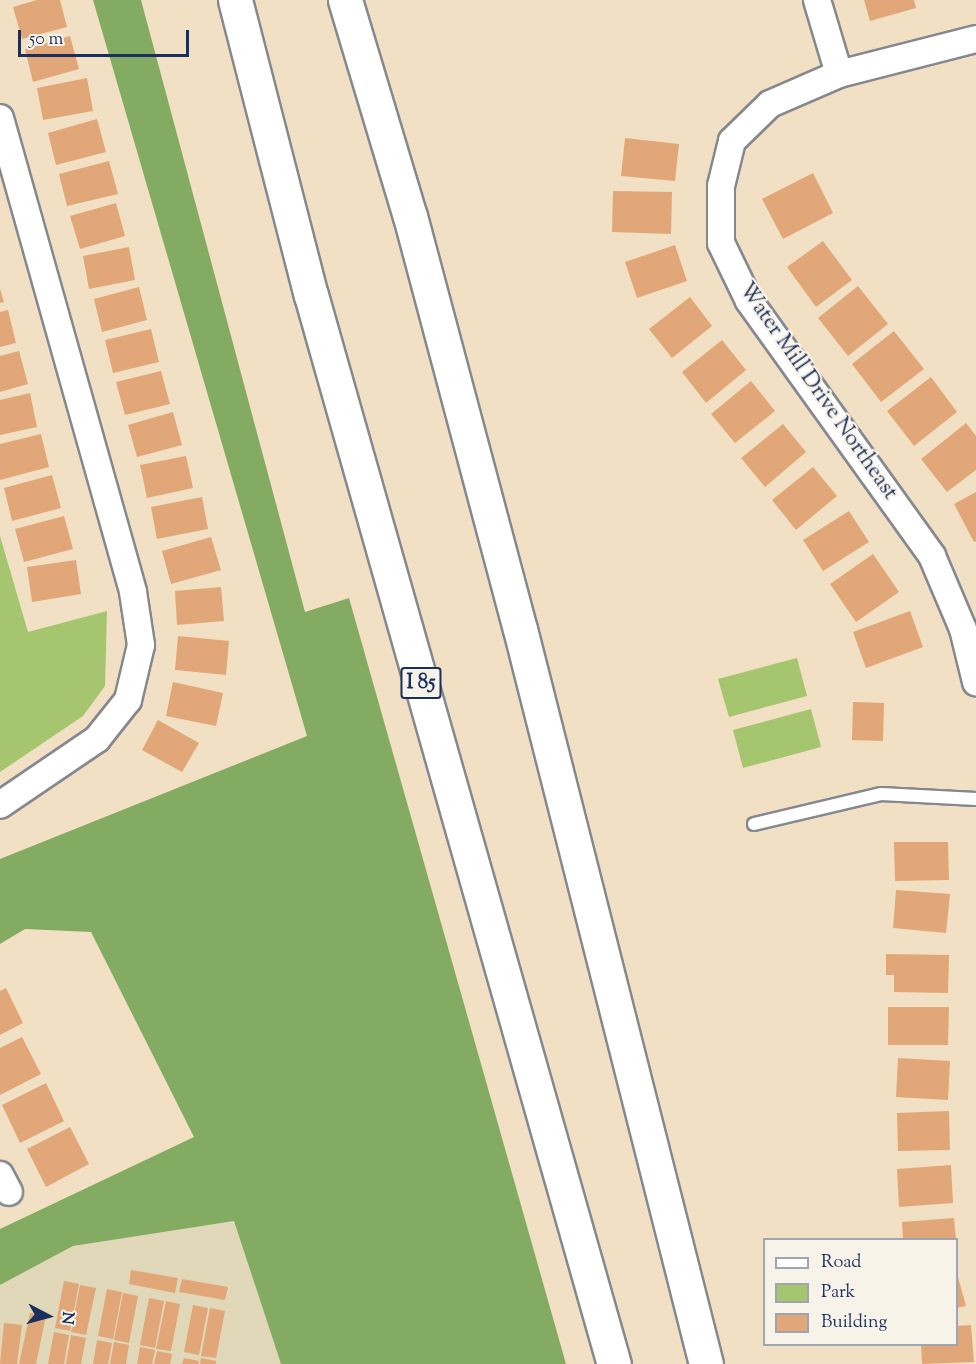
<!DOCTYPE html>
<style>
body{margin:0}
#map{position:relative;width:976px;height:1364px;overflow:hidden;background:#f1e0c3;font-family:"Sorts Mill Goudy",serif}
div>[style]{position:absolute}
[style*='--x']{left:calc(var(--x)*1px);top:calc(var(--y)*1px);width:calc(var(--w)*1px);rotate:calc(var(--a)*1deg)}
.built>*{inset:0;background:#e0d8b8}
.green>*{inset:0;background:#a5c66f}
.forest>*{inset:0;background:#84ab62}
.building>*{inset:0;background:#e2a778}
.roads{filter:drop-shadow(2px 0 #868890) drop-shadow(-2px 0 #868890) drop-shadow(0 2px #868890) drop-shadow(0 -2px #868890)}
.lane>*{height:12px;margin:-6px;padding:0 6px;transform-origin:6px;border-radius:6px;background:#fff}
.street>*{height:26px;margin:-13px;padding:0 13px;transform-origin:13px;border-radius:13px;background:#fff}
.highway>*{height:33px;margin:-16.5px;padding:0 16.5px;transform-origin:16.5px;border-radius:16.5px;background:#fff}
span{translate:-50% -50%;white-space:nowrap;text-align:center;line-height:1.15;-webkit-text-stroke:4.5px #f7f3e8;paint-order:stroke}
.shield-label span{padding:2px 4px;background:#f7f3e8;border:2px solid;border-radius:4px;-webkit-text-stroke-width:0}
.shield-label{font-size:21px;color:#1b2f5e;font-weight:700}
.street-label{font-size:22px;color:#1b2f5e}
.legend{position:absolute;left:763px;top:1238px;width:195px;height:108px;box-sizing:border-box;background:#f7f3e8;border:2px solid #9fa5b1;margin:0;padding:8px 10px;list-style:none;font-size:18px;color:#1b2f5e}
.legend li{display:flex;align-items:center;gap:12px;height:30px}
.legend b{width:30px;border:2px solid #9fa5b1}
.north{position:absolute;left:18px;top:1286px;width:60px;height:60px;-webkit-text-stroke:4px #f7f3e8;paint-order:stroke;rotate:96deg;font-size:16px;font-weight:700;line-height:24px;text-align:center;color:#1b2f5e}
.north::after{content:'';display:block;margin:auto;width:21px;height:27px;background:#1b2f5e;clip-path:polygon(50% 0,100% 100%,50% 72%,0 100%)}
.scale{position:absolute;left:18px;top:30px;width:171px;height:27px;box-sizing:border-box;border:3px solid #1b2f5e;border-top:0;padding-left:8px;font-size:18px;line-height:21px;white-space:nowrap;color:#1b2f5e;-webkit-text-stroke:4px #f7f3e8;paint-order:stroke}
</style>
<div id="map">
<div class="built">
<div style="clip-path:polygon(234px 1221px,281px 1364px,0 1364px,0 1285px,73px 1246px)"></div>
</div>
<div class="green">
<div style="clip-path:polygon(0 536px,28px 632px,107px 611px,105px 686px,83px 716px,0 772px)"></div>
<div style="clip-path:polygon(797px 658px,807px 696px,729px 717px,718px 679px)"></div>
<div style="clip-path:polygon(811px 709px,821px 747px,743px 768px,733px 730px)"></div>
</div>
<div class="forest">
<div style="clip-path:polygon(93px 0,141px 0,305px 612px,349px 598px,566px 1364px,281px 1364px,234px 1221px,73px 1246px,0 1285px,0 1229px,194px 1137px,91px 932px,25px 929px,0 944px,0 859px,307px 736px)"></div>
</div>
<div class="building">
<div style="clip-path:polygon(37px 0,60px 0,67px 27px,22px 39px,13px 7px)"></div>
<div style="clip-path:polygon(864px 0,914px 0,916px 8px,870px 21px)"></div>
<div style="clip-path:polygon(70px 36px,79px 69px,33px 82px,25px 49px)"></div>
<div style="clip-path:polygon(87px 78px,93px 111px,43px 120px,37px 88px)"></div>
<div style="clip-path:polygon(97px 119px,106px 152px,56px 165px,48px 133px)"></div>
<div style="clip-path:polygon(625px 138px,679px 144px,675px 181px,621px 176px)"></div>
<div style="clip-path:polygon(109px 161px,118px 194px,67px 206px,59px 174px)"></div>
<div style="clip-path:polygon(813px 173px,833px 213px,783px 239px,762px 199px)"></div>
<div style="clip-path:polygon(613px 191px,672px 192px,671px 234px,612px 232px)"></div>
<div style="clip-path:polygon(116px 203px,125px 236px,80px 249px,70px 216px)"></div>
<div style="clip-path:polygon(823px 241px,852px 280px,816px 307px,787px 267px)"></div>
<div style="clip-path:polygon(675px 245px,687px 281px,637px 298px,625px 262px)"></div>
<div style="clip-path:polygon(129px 247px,135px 280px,89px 289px,83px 256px)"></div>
<div style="clip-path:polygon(858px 286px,888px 324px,848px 356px,818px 318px)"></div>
<div style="clip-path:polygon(139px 287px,147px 320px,102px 332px,94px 299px)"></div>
<div style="clip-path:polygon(0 289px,4px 302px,0 303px)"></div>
<div style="clip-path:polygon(690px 297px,712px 326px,672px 358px,649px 329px)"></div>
<div style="clip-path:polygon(8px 310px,16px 343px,0 347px,0 312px)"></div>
<div style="clip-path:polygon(151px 329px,159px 362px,113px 373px,105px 340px)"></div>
<div style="clip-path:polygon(894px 331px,924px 369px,881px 402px,852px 364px)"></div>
<div style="clip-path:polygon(722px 340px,746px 370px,706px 403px,682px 372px)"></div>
<div style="clip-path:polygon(19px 351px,28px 384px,0 392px,0 356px)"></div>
<div style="clip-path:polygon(161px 371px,170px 404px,125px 415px,116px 382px)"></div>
<div style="clip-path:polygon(931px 377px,957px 412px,914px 446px,887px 411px)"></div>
<div style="clip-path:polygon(751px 381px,775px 411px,735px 443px,711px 414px)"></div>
<div style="clip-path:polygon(30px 393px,37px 427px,0 435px,0 400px)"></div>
<div style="clip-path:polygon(173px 412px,182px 445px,137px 457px,128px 425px)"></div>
<div style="clip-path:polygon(966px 423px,976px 436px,976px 470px,947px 492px,921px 459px)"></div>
<div style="clip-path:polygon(783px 424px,806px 452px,765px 487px,741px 458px)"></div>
<div style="clip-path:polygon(41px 434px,49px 467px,0 480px,0 444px)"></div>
<div style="clip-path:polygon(186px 456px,193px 488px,147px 498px,140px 465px)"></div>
<div style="clip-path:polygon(813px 467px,837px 496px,796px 530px,772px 500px)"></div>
<div style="clip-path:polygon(52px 475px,61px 508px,12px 521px,4px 488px)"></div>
<div style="clip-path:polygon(976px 492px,976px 541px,974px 542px,954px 504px)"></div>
<div style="clip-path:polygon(202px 497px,208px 529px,157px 539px,151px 507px)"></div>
<div style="clip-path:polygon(849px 511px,869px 542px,823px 571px,803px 540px)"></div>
<div style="clip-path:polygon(64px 516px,73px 549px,24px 562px,15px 529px)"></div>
<div style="clip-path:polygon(211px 537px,221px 570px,171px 584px,162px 551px)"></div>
<div style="clip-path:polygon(873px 554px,899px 592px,856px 622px,830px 584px)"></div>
<div style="clip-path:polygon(76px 560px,81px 594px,32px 602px,27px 567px)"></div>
<div style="clip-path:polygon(221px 587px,224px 621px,177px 625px,175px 591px)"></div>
<div style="clip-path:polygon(910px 611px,923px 647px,866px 668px,853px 632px)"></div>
<div style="clip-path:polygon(178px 636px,229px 641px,226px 675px,175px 670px)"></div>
<div style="clip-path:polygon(173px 682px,223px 693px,216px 726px,166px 716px)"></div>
<div style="clip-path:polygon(853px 702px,884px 703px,883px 741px,852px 740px)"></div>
<div style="clip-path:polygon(158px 720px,199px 743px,182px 772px,142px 750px)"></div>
<div style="clip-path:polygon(894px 842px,948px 842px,949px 880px,895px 881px)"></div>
<div style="clip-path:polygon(896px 890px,950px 894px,946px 933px,893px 928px)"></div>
<div style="clip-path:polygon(886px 954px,949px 955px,948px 993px,894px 992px,894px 975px,886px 975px)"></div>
<div style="clip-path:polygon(6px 988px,23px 1023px,0 1035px,0 991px)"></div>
<div style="clip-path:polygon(888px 1007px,949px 1007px,948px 1045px,888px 1045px)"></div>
<div style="clip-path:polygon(22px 1037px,41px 1074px,0 1095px,0 1048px)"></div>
<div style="clip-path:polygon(898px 1058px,950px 1061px,948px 1100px,896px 1097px)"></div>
<div style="clip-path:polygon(46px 1083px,64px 1121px,20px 1143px,2px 1105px)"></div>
<div style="clip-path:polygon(949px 1111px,950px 1150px,898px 1151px,897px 1113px)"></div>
<div style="clip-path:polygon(70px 1127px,89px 1164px,46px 1187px,27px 1149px)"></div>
<div style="clip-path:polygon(951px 1165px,953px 1203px,899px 1207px,897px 1169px)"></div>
<div style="clip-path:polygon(954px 1218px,956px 1240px,903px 1240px,902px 1222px)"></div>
<div style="clip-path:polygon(131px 1270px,178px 1278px,175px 1293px,129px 1284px)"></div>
<div style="clip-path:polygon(956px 1270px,966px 1306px,956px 1308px)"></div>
<div style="clip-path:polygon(182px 1279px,228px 1287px,225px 1300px,179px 1292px)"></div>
<div style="clip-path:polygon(64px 1281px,79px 1284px,70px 1331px,55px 1328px)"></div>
<div style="clip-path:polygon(80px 1285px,96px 1288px,86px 1335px,71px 1332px)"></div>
<div style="clip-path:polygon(107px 1289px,122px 1292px,113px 1339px,98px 1336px)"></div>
<div style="clip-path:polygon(123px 1293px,138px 1296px,129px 1343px,114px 1340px)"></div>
<div style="clip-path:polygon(149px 1298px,164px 1301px,155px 1348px,140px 1345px)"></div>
<div style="clip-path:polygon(166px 1301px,180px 1304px,171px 1351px,156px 1349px)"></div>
<div style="clip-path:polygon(193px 1305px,208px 1308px,199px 1355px,184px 1352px)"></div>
<div style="clip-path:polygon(210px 1308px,225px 1311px,216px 1358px,201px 1356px)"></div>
<div style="clip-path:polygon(30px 1313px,46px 1316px,36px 1364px,19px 1364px)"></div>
<div style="clip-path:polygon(4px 1323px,22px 1325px,17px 1364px,0 1364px)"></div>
<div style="clip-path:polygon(971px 1325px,974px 1362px,922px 1364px,921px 1344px,956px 1344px,956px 1326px)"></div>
<div style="clip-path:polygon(54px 1332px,69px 1335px,64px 1364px,48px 1364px)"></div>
<div style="clip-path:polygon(71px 1335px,86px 1338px,81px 1364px,66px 1364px)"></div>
<div style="clip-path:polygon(97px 1340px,112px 1343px,108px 1364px,93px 1364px)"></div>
<div style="clip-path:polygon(114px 1342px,129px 1345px,126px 1364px,110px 1364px)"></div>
<div style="clip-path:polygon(140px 1347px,155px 1350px,152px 1364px,137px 1364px)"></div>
<div style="clip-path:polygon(157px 1351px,172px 1354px,170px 1364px,154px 1364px)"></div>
<div style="clip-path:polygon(184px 1358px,199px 1361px,198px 1364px,182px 1364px)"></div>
<div style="clip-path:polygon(201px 1358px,216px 1361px,216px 1364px,200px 1364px)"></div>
</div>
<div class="roads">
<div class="lane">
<div style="--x:754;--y:824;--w:130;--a:-13.3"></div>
<div style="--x:881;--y:794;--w:95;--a:3"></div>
</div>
<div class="street">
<div style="--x:817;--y:0;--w:77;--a:73.4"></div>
<div style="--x:976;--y:39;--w:141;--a:165.7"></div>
<div style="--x:839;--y:74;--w:75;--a:156.5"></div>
<div style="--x:770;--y:104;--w:53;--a:135.8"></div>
<div style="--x:732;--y:141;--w:46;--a:103.7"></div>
<div style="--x:721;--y:186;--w:57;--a:90"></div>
<div style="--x:721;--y:243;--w:64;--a:64.2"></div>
<div style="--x:749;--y:301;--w:314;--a:54.3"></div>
<div style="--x:932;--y:556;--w:79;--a:67"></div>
<div style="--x:963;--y:629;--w:55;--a:76.2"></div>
<div style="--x:0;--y:118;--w:492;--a:74.3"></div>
<div style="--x:133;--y:592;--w:54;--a:81.4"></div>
<div style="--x:141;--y:645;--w:57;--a:103.3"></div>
<div style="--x:128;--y:700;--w:50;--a:128.5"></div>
<div style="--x:97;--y:739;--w:117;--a:145.8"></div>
<div style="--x:0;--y:1175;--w:19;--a:62"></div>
</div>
<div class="highway">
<div style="--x:235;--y:0;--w:305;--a:75.6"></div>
<div style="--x:311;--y:295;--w:1111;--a:74.18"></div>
<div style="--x:345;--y:0;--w:226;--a:73.3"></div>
<div style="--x:410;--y:216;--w:427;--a:75.1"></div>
<div style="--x:520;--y:629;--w:758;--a:75.8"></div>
</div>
</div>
<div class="shield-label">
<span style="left:421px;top:683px">I 85</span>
</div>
<div class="street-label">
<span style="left:817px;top:392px;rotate:55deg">Water Mill Drive Northeast</span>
</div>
<ul class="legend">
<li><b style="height:8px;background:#fff"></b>Road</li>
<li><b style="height:16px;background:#a5c66f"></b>Park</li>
<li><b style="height:16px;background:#e2a778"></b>Building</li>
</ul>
<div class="north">N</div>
<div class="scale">50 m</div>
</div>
